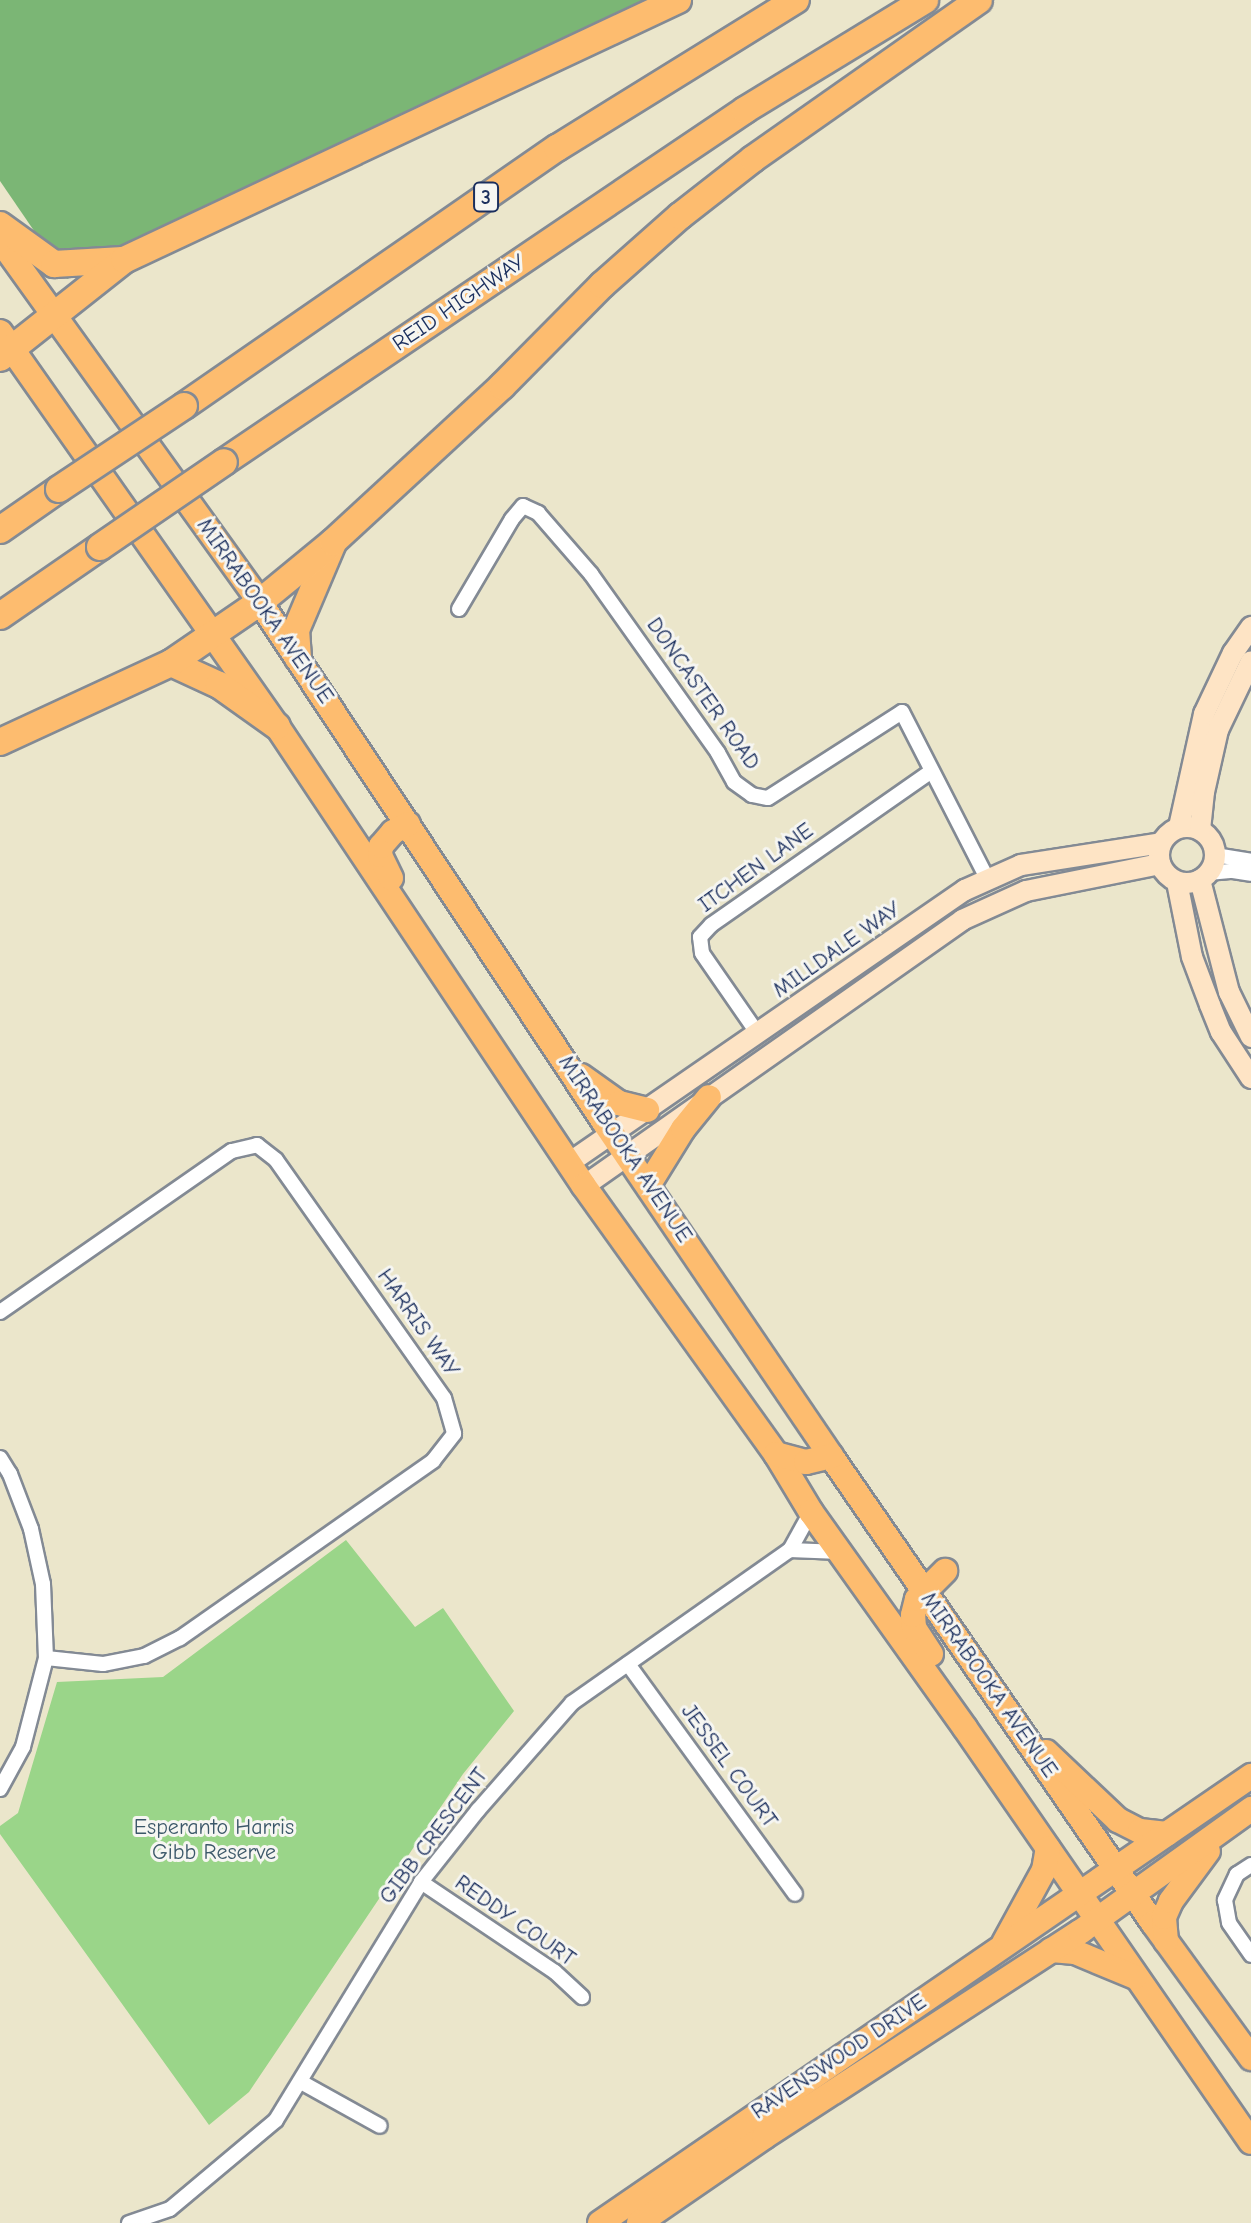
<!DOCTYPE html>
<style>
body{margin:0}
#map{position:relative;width:1251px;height:2223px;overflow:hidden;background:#ebe6cb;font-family:"Comic Neue",sans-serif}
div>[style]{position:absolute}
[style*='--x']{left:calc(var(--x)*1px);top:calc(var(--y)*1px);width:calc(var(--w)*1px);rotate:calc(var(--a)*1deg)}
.green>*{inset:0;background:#9ad589}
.forest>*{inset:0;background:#7bb675}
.roads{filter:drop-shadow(2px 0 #838a94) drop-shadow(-2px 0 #838a94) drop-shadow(0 2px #838a94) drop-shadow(0 -2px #838a94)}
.street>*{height:14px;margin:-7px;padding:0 7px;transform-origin:7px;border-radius:7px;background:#fff}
.secondary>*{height:20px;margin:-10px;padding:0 10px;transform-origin:10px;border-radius:10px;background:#fee4c5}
.secondary>.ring{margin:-10px;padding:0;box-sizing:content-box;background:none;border:20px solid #fee4c5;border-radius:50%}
.primary>*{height:24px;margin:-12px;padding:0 12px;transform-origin:12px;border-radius:12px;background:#fdbc6f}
.highway>*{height:26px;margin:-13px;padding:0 13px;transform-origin:13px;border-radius:13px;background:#fdbc6f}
.bridges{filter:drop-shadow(2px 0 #838a94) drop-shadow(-2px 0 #838a94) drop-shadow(0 2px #838a94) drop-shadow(0 -2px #838a94)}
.highway-bridge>*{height:26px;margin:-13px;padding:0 13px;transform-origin:13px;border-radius:13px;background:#fdbc6f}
span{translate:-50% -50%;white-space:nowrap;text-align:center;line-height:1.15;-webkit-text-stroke:6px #f6f6f2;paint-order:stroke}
.shield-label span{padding:2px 6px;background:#f6f6f2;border:2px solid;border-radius:6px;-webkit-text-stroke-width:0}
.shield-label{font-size:20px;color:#1b2f5e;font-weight:700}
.street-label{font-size:22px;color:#1b2f5e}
.park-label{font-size:22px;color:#3b5869}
</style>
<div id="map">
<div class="green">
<div style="clip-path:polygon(346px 1540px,415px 1627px,443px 1608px,514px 1711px,463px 1774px,249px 2092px,209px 2125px,0 1834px,0 1826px,18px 1813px,57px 1682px,163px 1677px)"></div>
</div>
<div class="forest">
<div style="clip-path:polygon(0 0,654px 0,67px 279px,0 181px)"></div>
</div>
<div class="roads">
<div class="street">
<div style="--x:459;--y:609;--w:104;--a:-59.5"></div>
<div style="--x:512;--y:519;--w:17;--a:-50"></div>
<div style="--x:523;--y:506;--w:17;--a:25"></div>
<div style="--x:538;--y:513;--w:81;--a:49"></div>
<div style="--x:591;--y:574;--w:219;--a:54.6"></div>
<div style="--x:718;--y:753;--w:33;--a:61"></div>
<div style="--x:734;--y:782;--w:22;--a:36"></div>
<div style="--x:752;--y:795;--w:16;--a:11"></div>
<div style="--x:768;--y:798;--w:159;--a:-32.7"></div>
<div style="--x:902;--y:712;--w:189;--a:62.9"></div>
<div style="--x:1215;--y:855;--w:36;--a:9"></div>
<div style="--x:1208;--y:873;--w:25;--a:-5"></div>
<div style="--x:1233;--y:871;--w:18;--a:9"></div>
<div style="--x:758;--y:1034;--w:98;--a:-124.7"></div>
<div style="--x:702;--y:953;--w:16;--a:-97"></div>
<div style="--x:700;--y:937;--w:16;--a:-47"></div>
<div style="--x:711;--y:925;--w:269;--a:-34.9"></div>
<div style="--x:0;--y:1312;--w:282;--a:-34.8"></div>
<div style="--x:232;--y:1151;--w:26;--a:-13"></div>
<div style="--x:257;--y:1145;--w:24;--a:38"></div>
<div style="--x:276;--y:1160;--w:291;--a:54.8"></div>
<div style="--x:444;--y:1398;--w:37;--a:74"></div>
<div style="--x:454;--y:1434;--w:34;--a:128"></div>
<div style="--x:433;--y:1461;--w:309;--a:145"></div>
<div style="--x:180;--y:1638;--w:40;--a:153.4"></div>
<div style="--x:144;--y:1656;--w:42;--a:169"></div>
<div style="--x:103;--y:1664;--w:57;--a:-174"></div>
<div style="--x:0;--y:1458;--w:19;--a:58"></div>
<div style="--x:10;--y:1474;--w:59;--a:69.1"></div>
<div style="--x:31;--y:1529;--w:56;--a:77.7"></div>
<div style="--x:43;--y:1584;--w:74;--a:87.7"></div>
<div style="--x:46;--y:1658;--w:92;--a:104.5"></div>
<div style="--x:23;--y:1747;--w:48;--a:118.7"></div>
<div style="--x:790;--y:1550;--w:50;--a:2.3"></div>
<div style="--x:628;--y:1664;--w:284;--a:54"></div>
<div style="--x:1251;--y:1865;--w:17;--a:147"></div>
<div style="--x:1237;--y:1874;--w:29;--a:115"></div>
<div style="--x:1225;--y:1900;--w:23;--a:80"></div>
<div style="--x:1229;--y:1923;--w:39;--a:55"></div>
<div style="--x:421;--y:1882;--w:161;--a:33.9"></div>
<div style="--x:555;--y:1972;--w:37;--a:43"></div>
<div style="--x:301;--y:2082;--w:90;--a:29.1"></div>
<div style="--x:129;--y:2223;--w:43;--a:-18.9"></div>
<div style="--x:170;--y:2209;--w:138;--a:-40"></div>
<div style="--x:276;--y:2120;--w:279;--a:-58.6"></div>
<div style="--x:421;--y:1882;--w:92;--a:-51.6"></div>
<div style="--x:478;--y:1810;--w:142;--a:-48.7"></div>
<div style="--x:572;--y:1703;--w:266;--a:-35.1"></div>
<div style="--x:790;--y:1550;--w:43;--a:-61.1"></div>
</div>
<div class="secondary">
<div class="ring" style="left:1159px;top:827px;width:36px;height:36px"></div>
<div style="--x:1179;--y:827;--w:116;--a:-77.5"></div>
<div style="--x:1204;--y:714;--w:68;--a:-64.6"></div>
<div style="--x:1233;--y:653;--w:32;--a:-55"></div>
<div style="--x:1200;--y:830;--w:38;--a:-84"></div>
<div style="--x:1204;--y:792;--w:64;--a:-77.3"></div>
<div style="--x:1218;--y:730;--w:76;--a:-64.4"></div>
<div style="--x:1200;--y:880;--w:116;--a:75.5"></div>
<div style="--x:1229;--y:992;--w:50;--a:63.9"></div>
<div style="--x:1177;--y:882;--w:76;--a:78.7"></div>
<div style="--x:1192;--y:957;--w:51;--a:69.4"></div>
<div style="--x:1210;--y:1005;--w:29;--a:68"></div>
<div style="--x:1221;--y:1032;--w:55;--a:56.9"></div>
<div style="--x:569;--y:1163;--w:481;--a:-34.6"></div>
<div style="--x:965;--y:890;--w:61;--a:-24.1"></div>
<div style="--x:1021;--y:865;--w:142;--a:-8.9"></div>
<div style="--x:584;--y:1186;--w:462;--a:-35.1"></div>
<div style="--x:962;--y:920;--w:70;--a:-24.4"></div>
<div style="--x:1026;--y:891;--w:137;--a:-11.4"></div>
</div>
<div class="primary">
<div style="--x:0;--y:240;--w:446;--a:54.3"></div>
<div style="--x:260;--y:602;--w:623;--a:56.51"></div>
<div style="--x:604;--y:1122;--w:404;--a:55.8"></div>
<div style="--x:831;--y:1456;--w:567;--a:55.41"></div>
<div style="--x:1153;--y:1923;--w:167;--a:54"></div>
<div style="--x:0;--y:332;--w:482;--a:54.9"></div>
<div style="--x:277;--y:726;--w:553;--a:56.28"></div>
<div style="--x:584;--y:1186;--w:330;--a:54.4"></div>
<div style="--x:776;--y:1454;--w:68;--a:58.9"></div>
<div style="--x:811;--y:1512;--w:265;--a:54.5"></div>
<div style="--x:965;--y:1728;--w:503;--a:55.36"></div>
<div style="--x:391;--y:878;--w:25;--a:-116"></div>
<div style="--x:380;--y:855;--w:9;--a:-84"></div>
<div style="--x:381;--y:846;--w:18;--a:-49"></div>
<div style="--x:393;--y:832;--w:17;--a:-28"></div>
<div style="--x:581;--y:1076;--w:47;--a:35.4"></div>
<div style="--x:619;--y:1103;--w:29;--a:14"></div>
<div style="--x:649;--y:1184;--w:65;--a:-58.3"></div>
<div style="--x:683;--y:1129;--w:41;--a:-50.9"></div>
<div style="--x:776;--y:1454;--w:31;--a:15"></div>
<div style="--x:806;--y:1462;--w:26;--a:-13"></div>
<div style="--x:931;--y:1654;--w:31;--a:-123"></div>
<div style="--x:914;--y:1628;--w:13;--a:-94"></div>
<div style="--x:913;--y:1615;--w:16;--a:-76"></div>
<div style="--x:917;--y:1599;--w:40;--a:-45"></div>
<div style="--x:1046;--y:1752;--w:99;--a:43.4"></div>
<div style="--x:1118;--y:1820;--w:25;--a:27"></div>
<div style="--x:1140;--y:1831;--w:27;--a:6"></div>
<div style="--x:1166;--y:1941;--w:24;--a:-95"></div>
<div style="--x:1164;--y:1917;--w:17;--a:-66"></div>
<div style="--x:1171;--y:1901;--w:62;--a:-53.5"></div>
<div style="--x:1004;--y:1943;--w:83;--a:-61.3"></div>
<div style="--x:1044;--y:1870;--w:22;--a:-80"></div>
<div style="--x:1051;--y:1950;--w:24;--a:5"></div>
<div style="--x:1075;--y:1952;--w:65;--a:22.6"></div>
<div style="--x:600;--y:2223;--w:790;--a:-34.47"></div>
<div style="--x:639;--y:2223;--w:152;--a:-34.5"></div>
<div style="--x:764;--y:2137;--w:377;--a:-33"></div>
<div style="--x:1080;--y:1932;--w:211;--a:-35.7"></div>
</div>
<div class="highway">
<div style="--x:0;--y:225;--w:67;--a:35.8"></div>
<div style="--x:54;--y:264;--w:69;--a:-3.3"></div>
<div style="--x:0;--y:358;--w:158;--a:-38.3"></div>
<div style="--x:124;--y:260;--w:612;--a:-25.14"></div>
<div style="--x:184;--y:406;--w:454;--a:-34.7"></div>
<div style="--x:557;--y:148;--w:281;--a:-31.8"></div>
<div style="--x:224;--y:462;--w:629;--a:-34.04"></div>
<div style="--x:745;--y:110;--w:211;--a:-31.4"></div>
<div style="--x:0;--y:530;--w:72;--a:-34.8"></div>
<div style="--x:0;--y:616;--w:121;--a:-34.6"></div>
<div style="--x:298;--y:658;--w:28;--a:-94"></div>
<div style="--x:296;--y:630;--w:92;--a:-67"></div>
<div style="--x:171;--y:663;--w:53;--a:24.6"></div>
<div style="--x:219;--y:685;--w:71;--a:35.3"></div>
<div style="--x:0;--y:742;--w:188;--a:-24.8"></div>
<div style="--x:171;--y:663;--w:108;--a:-34.4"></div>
<div style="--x:260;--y:602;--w:94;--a:-39.4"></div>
<div style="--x:333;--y:542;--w:230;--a:-42.7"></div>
<div style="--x:502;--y:386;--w:142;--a:-45.3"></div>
<div style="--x:602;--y:285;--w:104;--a:-41.5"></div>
<div style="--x:680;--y:216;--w:93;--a:-38"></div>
<div style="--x:753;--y:159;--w:276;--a:-35.1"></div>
</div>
</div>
<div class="bridges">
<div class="highway-bridge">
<div style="--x:59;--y:489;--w:150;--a:-33.6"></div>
<div style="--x:100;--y:547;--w:150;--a:-34.4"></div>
</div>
</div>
<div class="shield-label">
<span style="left:486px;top:197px">3</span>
</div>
<div class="street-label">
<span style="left:459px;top:303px;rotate:-34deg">REID HIGHWAY</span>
<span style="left:265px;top:611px;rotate:55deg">MIRRABOOKA AVENUE</span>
<span style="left:703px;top:694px;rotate:55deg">DONCASTER ROAD</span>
<span style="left:756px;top:868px;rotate:-36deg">ITCHEN LANE</span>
<span style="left:837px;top:950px;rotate:-35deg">MILLDALE WAY</span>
<span style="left:625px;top:1149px;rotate:56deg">MIRRABOOKA AVENUE</span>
<span style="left:418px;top:1323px;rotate:55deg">HARRIS WAY</span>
<span style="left:989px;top:1685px;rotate:55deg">MIRRABOOKA AVENUE</span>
<span style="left:729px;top:1766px;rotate:54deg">JESSEL COURT</span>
<span style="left:434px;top:1836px;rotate:-53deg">GIBB CRESCENT</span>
<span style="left:515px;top:1921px;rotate:35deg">REDDY COURT</span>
<span style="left:839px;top:2057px;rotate:-34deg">RAVENSWOOD DRIVE</span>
</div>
<div class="park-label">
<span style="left:214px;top:1840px">Esperanto Harris<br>Gibb Reserve</span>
</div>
</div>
